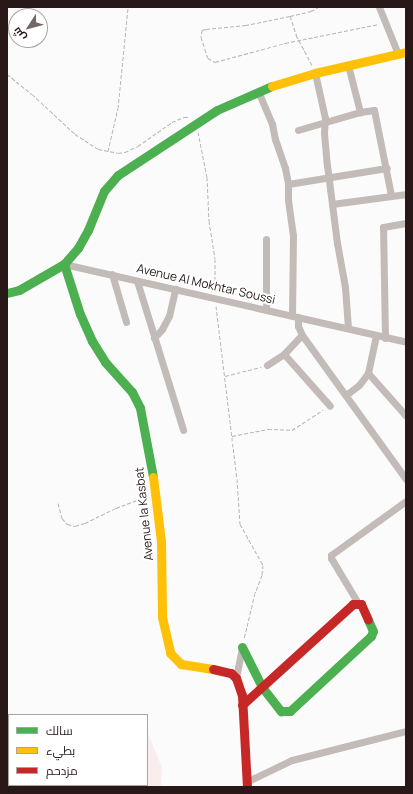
<!DOCTYPE html>
<meta charset="utf-8">
<style>
body{margin:0}
#map{position:relative;width:413px;height:794px;overflow:hidden;background:#fbfbfb;font-family:Manrope,Cairo,sans-serif}
div>[style]{position:absolute}
[style*='--x']{left:calc(var(--x)*1px);top:calc(var(--y)*1px);width:calc(var(--w)*1px);rotate:calc(var(--a)*1deg)}
.built>*{inset:0;background:#f9eeed}
.path>*{height:1px;margin-top:-0.5px;transform-origin:0;background:repeating-linear-gradient(90deg,#b9b4b1 0 4px,transparent 0 6px)}
.street>*{height:7px;margin:-3.5px;padding:0 3.5px;transform-origin:3.5px;border-radius:3.5px;background:#c2bbb8}
.fast>*{height:9px;margin:-4.5px;padding:0 4.5px;transform-origin:4.5px;border-radius:4.5px;background:#4caf50}
.slow>*{height:9px;margin:-4.5px;padding:0 4.5px;transform-origin:4.5px;border-radius:4.5px;background:#ffc107}
.jam>*{height:9px;margin:-4.5px;padding:0 4.5px;transform-origin:4.5px;border-radius:4.5px;background:#c62828}
span{translate:-50% -50%;white-space:nowrap;text-align:center;line-height:1.15;-webkit-text-stroke:4px #fff;paint-order:stroke}
.street-label{font-size:12px;color:#281918}
.frame{position:absolute;inset:0;border:8px solid #281918;pointer-events:none}
.legend{position:absolute;left:8px;top:714px;width:140px;height:72px;box-sizing:border-box;background:#fff;border:1px solid #a9a3a3;margin:0;padding:5px 7px;list-style:none;font-size:12px;color:#281918}
.legend li{display:flex;align-items:center;gap:8px;height:20px}
.legend b{width:20px;border:1px solid #a9a3a3}
.north{position:absolute;left:8px;top:8px;width:40px;height:40px;box-sizing:border-box;background:#fff;border:1px solid #a9a3a3;border-radius:50%;rotate:234deg;font-size:11px;font-weight:700;line-height:16px;text-align:center;color:#281918}
.north::after{content:'';display:block;margin:auto;width:14px;height:18px;background:#726867;clip-path:polygon(50% 0,100% 100%,50% 72%,0 100%)}
</style>
<div id="map">
<div class="built">
<div style="clip-path:polygon(147px 731px,162px 768px,161px 787px,71px 787px,73px 785px,147px 785px)"></div>
</div>
<div class="path">
<div style="--x:290;--y:16;--w:45;--a:168.4"></div>
<div style="--x:246;--y:25;--w:40;--a:174.3"></div>
<div style="--x:206;--y:29;--w:4;--a:166"></div>
<div style="--x:202;--y:30;--w:7;--a:98"></div>
<div style="--x:201;--y:37;--w:22;--a:72"></div>
<div style="--x:208;--y:58;--w:8;--a:30"></div>
<div style="--x:215;--y:62;--w:73;--a:-15.2"></div>
<div style="--x:285;--y:43;--w:96;--a:-11.4"></div>
<div style="--x:312;--y:65;--w:32;--a:-118"></div>
<div style="--x:297;--y:37;--w:22;--a:-108"></div>
<div style="--x:290;--y:16;--w:22;--a:-13"></div>
<div style="--x:311;--y:11;--w:9;--a:-27"></div>
<div style="--x:7;--y:74;--w:32;--a:39"></div>
<div style="--x:32;--y:94;--w:59;--a:42.9"></div>
<div style="--x:75;--y:134;--w:27;--a:33"></div>
<div style="--x:98;--y:149;--w:20;--a:11"></div>
<div style="--x:118;--y:153;--w:7;--a:-8"></div>
<div style="--x:125;--y:152;--w:14;--a:-25"></div>
<div style="--x:138;--y:146;--w:42;--a:-35.2"></div>
<div style="--x:172;--y:122;--w:13;--a:-23"></div>
<div style="--x:184;--y:117;--w:6;--a:0"></div>
<div style="--x:198;--y:132;--w:46;--a:78.7"></div>
<div style="--x:207;--y:177;--w:44;--a:87.4"></div>
<div style="--x:209;--y:221;--w:38;--a:81"></div>
<div style="--x:215;--y:259;--w:32;--a:90"></div>
<div style="--x:108;--y:151;--w:44;--a:-76.9"></div>
<div style="--x:118;--y:108;--w:101;--a:-84.3"></div>
<div style="--x:216;--y:306;--w:174;--a:83.1"></div>
<div style="--x:237;--y:479;--w:45;--a:86.2"></div>
<div style="--x:240;--y:524;--w:47;--a:60.7"></div>
<div style="--x:263;--y:565;--w:10;--a:96"></div>
<div style="--x:262;--y:575;--w:19;--a:111"></div>
<div style="--x:255;--y:593;--w:47;--a:103.4"></div>
<div style="--x:225;--y:376;--w:37;--a:-14"></div>
<div style="--x:232;--y:436;--w:37;--a:-11"></div>
<div style="--x:268;--y:429;--w:24;--a:2"></div>
<div style="--x:292;--y:430;--w:37;--a:-33"></div>
<div style="--x:58;--y:503;--w:16;--a:75"></div>
<div style="--x:62;--y:518;--w:8;--a:50"></div>
<div style="--x:67;--y:524;--w:8;--a:14"></div>
<div style="--x:75;--y:526;--w:10;--a:-17"></div>
<div style="--x:85;--y:523;--w:34;--a:-26"></div>
<div style="--x:116;--y:508;--w:33;--a:-21"></div>
</div>
<div class="street">
<div style="--x:379;--y:7;--w:51;--a:68"></div>
<div style="--x:348;--y:65;--w:49;--a:75.7"></div>
<div style="--x:315;--y:73;--w:46;--a:77.5"></div>
<div style="--x:325;--y:118;--w:15;--a:94"></div>
<div style="--x:324;--y:133;--w:32;--a:85"></div>
<div style="--x:327;--y:165;--w:79;--a:82.7"></div>
<div style="--x:337;--y:243;--w:45;--a:79.7"></div>
<div style="--x:345;--y:287;--w:41;--a:85.8"></div>
<div style="--x:258;--y:91;--w:36;--a:67"></div>
<div style="--x:272;--y:124;--w:15;--a:79"></div>
<div style="--x:275;--y:139;--w:31;--a:71"></div>
<div style="--x:285;--y:168;--w:16;--a:79"></div>
<div style="--x:288;--y:184;--w:16;--a:90"></div>
<div style="--x:288;--y:200;--w:35;--a:82"></div>
<div style="--x:293;--y:235;--w:80;--a:90.7"></div>
<div style="--x:298;--y:130;--w:65;--a:-16.2"></div>
<div style="--x:360;--y:112;--w:14;--a:-8"></div>
<div style="--x:374;--y:110;--w:87;--a:78.7"></div>
<div style="--x:288;--y:184;--w:100;--a:-9.2"></div>
<div style="--x:332;--y:204;--w:75;--a:-7.7"></div>
<div style="--x:266;--y:239;--w:70;--a:90"></div>
<div style="--x:64;--y:264;--w:351;--a:12.8"></div>
<div style="--x:112;--y:274;--w:50;--a:73.7"></div>
<div style="--x:137;--y:281;--w:156;--a:72.8"></div>
<div style="--x:298;--y:317;--w:9;--a:90"></div>
<div style="--x:298;--y:326;--w:10;--a:66"></div>
<div style="--x:302;--y:335;--w:178;--a:54.2"></div>
<div style="--x:154;--y:338;--w:12;--a:-48"></div>
<div style="--x:162;--y:329;--w:15;--a:-62"></div>
<div style="--x:169;--y:316;--w:28;--a:-77"></div>
<div style="--x:385;--y:338;--w:111;--a:-91"></div>
<div style="--x:383;--y:227;--w:23;--a:-10"></div>
<div style="--x:284;--y:354;--w:69;--a:48.5"></div>
<div style="--x:267;--y:365;--w:20;--a:-33"></div>
<div style="--x:284;--y:354;--w:26;--a:-47"></div>
<div style="--x:368;--y:373;--w:57;--a:48.5"></div>
<div style="--x:346;--y:395;--w:16;--a:-38"></div>
<div style="--x:359;--y:385;--w:15;--a:-53"></div>
<div style="--x:368;--y:373;--w:38;--a:-78"></div>
<div style="--x:358;--y:603;--w:52;--a:-121"></div>
<div style="--x:331;--y:558;--w:3;--a:-90"></div>
<div style="--x:331;--y:555;--w:92;--a:-35.8"></div>
<div style="--x:236;--y:678;--w:32;--a:-79"></div>
<div style="--x:246;--y:782;--w:51;--a:-25.6"></div>
<div style="--x:292;--y:760;--w:118;--a:-14.3"></div>
</div>
<div class="fast">
<div style="--x:64;--y:264;--w:52;--a:72.3"></div>
<div style="--x:80;--y:314;--w:30;--a:66"></div>
<div style="--x:92;--y:341;--w:25;--a:58"></div>
<div style="--x:105;--y:362;--w:40;--a:48"></div>
<div style="--x:132;--y:392;--w:18;--a:63"></div>
<div style="--x:140;--y:408;--w:70;--a:79.3"></div>
<div style="--x:7;--y:293;--w:12;--a:-14"></div>
<div style="--x:19;--y:290;--w:52;--a:-30"></div>
<div style="--x:64;--y:264;--w:21;--a:-49"></div>
<div style="--x:78;--y:248;--w:21;--a:-61"></div>
<div style="--x:88;--y:230;--w:42;--a:-67.7"></div>
<div style="--x:104;--y:191;--w:21;--a:-49"></div>
<div style="--x:118;--y:175;--w:118;--a:-33.3"></div>
<div style="--x:217;--y:110;--w:60;--a:-23.6"></div>
<div style="--x:242;--y:647;--w:45;--a:63.4"></div>
<div style="--x:262;--y:687;--w:31;--a:52"></div>
<div style="--x:281;--y:711;--w:9;--a:0"></div>
<div style="--x:290;--y:711;--w:110;--a:-42.8"></div>
<div style="--x:371;--y:636;--w:5;--a:-68"></div>
<div style="--x:373;--y:631;--w:12;--a:-114"></div>
</div>
<div class="slow">
<div style="--x:272;--y:86;--w:45;--a:-16.8"></div>
<div style="--x:315;--y:73;--w:93;--a:-13"></div>
<div style="--x:153;--y:477;--w:64;--a:82.9"></div>
<div style="--x:161;--y:541;--w:76;--a:89.2"></div>
<div style="--x:162;--y:617;--w:37;--a:77"></div>
<div style="--x:170;--y:653;--w:16;--a:45"></div>
<div style="--x:181;--y:664;--w:32;--a:9"></div>
</div>
<div class="jam">
<div style="--x:213;--y:669;--w:18;--a:13"></div>
<div style="--x:231;--y:673;--w:7;--a:45"></div>
<div style="--x:236;--y:678;--w:18;--a:71"></div>
<div style="--x:242;--y:695;--w:92;--a:86.9"></div>
<div style="--x:242;--y:705;--w:150;--a:-42.3"></div>
<div style="--x:353;--y:604;--w:8;--a:0"></div>
<div style="--x:361;--y:604;--w:17;--a:66"></div>
</div>
<div class="street-label">
<span style="left:206px;top:284px;rotate:13deg">Avenue Al Mokhtar Soussi</span>
<span style="left:144px;top:514px;rotate:-96deg">Avenue la Kasbat</span>
</div>
<div class="frame"></div>
<ul class="legend">
<li><b style="height:5px;background:#4caf50"></b>سالك</li>
<li><b style="height:5px;background:#ffc107"></b>بطيء</li>
<li><b style="height:5px;background:#c62828"></b>مزدحم</li>
</ul>
<div class="north">ش</div>
</div>
